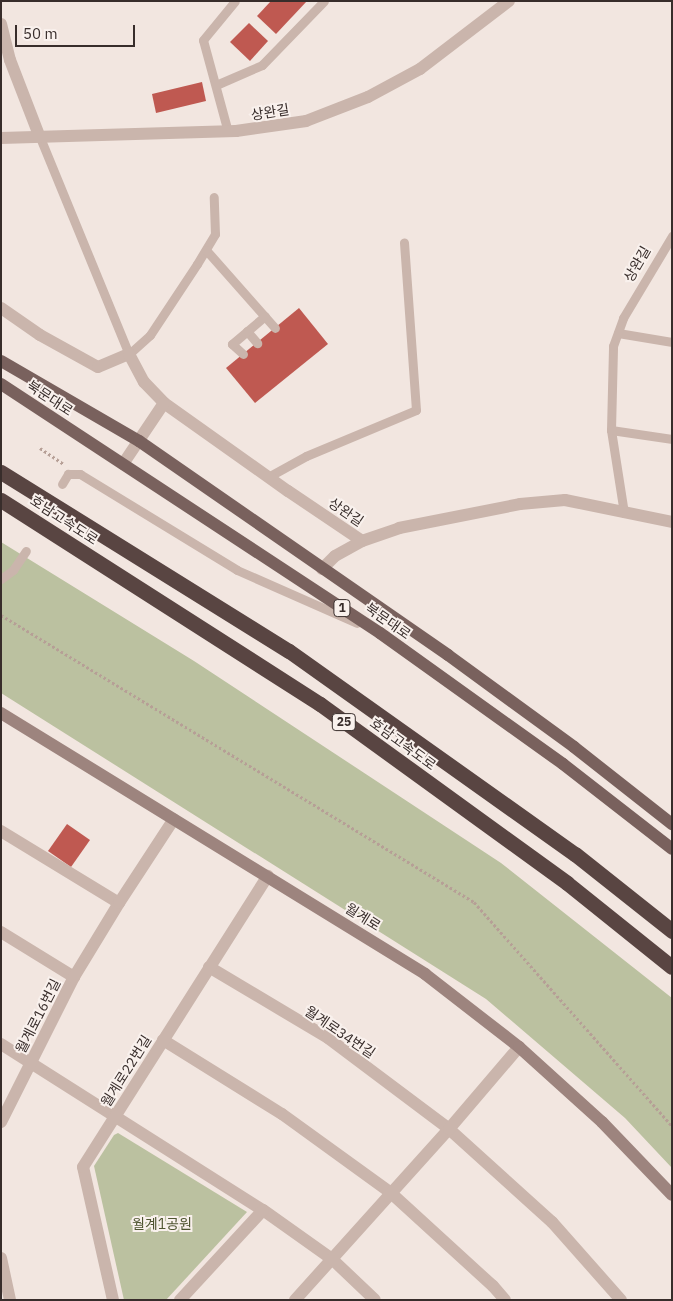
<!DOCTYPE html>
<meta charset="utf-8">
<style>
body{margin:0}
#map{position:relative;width:673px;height:1301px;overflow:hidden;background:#f2e6e0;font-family:"IBM Plex Sans","Noto Sans KR",sans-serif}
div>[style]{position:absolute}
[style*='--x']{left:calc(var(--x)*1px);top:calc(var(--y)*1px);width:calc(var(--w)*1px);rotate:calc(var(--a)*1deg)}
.green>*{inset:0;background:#bbc1a0}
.building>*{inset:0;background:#bf5951}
.path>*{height:3px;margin-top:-1.5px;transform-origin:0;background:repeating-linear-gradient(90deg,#b69f96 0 2.5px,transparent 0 5px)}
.lane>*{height:9px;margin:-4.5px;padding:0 4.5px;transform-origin:4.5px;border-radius:4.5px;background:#cab5ac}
.street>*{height:12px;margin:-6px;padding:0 6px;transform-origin:6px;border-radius:6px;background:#cab5ac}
.secondary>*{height:12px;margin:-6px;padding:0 6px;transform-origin:6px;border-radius:6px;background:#9d847e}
.primary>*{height:12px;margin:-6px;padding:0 6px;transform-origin:6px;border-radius:6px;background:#79615d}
.highway>*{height:15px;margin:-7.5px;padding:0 7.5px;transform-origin:7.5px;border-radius:7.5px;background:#594542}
span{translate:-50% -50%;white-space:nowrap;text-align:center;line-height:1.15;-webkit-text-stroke:4px #f9f1ed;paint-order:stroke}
.shield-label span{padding:1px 4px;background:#f9f1ed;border:1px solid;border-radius:4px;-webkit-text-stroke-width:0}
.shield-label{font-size:12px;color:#382d2b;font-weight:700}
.street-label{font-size:14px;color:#382d2b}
.park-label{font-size:14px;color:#4e5530}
.frame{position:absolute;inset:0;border:2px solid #382d2b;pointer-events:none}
.scale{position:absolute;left:15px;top:25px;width:120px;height:22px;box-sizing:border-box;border:2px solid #382d2b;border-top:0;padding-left:6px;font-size:15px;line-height:18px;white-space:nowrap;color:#382d2b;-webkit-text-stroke:4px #f9f1ed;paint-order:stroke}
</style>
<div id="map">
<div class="green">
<div style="clip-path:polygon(1px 542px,194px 661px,501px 863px,672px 998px,672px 1168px,625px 1118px,486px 999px,1px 693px)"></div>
<div style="clip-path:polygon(118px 1133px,247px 1212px,166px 1300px,124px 1300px,94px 1166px,114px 1135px)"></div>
</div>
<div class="building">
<div style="clip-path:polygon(271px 1px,307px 1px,276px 34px,257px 16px)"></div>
<div style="clip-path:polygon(249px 23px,268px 41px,250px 61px,230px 42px)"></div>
<div style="clip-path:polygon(202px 82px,206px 101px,156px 113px,152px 94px)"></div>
<div style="clip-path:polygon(299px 308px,328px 344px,255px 403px,226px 368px)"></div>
<div style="clip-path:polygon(67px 824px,90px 840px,71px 867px,48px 851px)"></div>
</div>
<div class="path">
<div style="--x:40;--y:448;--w:29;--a:34"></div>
<div style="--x:1;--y:615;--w:553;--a:31.25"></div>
<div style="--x:474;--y:902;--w:299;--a:48.5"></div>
</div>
<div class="lane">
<div style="--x:216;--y:85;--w:50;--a:-23.5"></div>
<div style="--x:262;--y:65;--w:89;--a:-45.9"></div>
<div style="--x:228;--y:132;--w:95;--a:-105.2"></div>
<div style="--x:203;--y:40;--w:50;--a:-50.6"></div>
<div style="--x:39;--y:135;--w:237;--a:67.7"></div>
<div style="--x:129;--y:354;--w:28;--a:-42"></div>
<div style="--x:150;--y:335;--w:85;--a:-56.5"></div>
<div style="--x:197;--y:264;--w:35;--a:-59"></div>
<div style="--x:215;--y:234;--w:37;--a:-92"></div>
<div style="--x:206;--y:250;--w:104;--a:48.5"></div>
<div style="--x:247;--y:331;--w:16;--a:50"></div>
<div style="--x:618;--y:333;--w:55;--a:9.5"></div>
<div style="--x:243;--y:354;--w:15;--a:-138"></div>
<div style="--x:232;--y:344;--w:43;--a:-40.3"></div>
<div style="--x:611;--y:430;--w:62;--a:8.4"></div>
<div style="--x:268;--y:477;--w:43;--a:-28.9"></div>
<div style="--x:306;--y:456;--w:119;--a:-22.7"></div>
<div style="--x:416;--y:410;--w:168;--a:-94.1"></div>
<div style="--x:62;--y:484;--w:12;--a:-59"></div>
<div style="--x:68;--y:474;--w:12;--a:0"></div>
<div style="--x:80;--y:474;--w:184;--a:31.4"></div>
<div style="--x:237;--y:570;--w:131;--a:23.8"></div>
<div style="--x:624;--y:513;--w:84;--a:-98.9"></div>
<div style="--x:611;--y:430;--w:84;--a:-88.6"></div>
<div style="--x:613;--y:346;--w:30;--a:-70"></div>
<div style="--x:623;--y:318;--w:96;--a:-59.1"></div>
<div style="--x:1;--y:579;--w:15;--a:-37"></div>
<div style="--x:13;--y:570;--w:23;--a:-56"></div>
</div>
<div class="street">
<div style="--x:1;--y:24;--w:37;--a:76"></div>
<div style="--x:10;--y:60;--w:80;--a:68.9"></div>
<div style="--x:1;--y:138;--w:235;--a:-1.7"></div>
<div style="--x:236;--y:131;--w:71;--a:-8.1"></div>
<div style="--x:306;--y:121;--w:66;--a:-21.2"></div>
<div style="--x:368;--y:97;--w:59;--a:-28.3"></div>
<div style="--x:420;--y:69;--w:112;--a:-37.4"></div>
<div style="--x:1;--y:308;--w:47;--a:34.7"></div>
<div style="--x:40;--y:335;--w:66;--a:28.9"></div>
<div style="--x:98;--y:367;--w:34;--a:-23"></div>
<div style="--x:129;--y:354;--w:32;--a:62"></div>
<div style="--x:144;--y:382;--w:29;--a:46"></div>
<div style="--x:164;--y:403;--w:152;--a:35.4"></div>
<div style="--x:288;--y:491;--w:89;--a:34"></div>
<div style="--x:123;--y:464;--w:73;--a:-56.1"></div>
<div style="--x:322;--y:569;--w:18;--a:-45"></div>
<div style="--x:335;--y:556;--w:31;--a:-29"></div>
<div style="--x:362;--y:541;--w:39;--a:-19"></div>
<div style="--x:399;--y:528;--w:123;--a:-11.2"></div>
<div style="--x:520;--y:504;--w:45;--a:-5.1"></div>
<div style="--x:565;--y:500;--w:109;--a:11.6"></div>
<div style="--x:1;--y:831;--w:138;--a:31.4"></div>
<div style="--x:1;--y:932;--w:86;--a:31.7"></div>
<div style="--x:209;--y:967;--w:139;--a:30.8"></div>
<div style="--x:328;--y:1038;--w:151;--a:36.9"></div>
<div style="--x:449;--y:1129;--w:139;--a:42.1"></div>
<div style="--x:552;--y:1222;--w:104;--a:48.5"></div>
<div style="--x:163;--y:1040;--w:140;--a:31.9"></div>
<div style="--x:282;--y:1114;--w:135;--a:35.9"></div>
<div style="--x:391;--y:1193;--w:138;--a:42.4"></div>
<div style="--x:493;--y:1286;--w:18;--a:49"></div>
<div style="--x:1;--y:1044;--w:310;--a:32.4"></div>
<div style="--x:263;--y:1210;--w:85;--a:35.4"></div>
<div style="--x:332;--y:1259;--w:59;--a:43.6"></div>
<div style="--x:1;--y:1122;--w:162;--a:-63.3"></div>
<div style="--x:74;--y:977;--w:87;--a:-58.7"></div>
<div style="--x:119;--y:903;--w:100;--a:-56.8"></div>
<div style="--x:1;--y:1258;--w:43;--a:77.9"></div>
<div style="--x:113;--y:1300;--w:136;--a:-102.7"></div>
<div style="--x:83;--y:1167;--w:345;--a:-57.6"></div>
<div style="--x:180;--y:1300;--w:122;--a:-47.3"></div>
<div style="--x:295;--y:1300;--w:230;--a:-48"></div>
<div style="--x:449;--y:1129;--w:108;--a:-49.5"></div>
</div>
<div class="secondary">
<div style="--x:1;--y:713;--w:498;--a:31.6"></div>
<div style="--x:425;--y:974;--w:119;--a:37.8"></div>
<div style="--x:519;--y:1047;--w:112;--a:42.1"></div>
<div style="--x:602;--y:1122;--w:101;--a:46.2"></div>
</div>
<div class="primary">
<div style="--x:1;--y:361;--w:160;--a:30.1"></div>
<div style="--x:139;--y:441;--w:376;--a:34.7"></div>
<div style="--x:448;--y:655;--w:156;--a:36.1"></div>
<div style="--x:574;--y:747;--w:125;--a:38.2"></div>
<div style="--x:1;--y:384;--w:453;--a:33.3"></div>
<div style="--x:380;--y:633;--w:225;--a:35.6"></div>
<div style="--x:563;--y:764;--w:138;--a:37.9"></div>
</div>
<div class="highway">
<div style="--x:1;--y:472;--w:339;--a:31.9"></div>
<div style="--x:289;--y:651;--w:351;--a:35.4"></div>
<div style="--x:575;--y:854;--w:124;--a:38.4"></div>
<div style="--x:1;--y:500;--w:379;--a:32.6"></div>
<div style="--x:320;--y:704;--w:305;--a:35.9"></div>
<div style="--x:567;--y:883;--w:134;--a:38.7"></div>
</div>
<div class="shield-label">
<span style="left:342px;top:608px">1</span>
<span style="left:344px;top:722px">25</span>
</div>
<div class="street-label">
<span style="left:270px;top:112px;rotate:-9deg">상완길</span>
<span style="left:637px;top:264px;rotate:-60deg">상완길</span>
<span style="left:50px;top:398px;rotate:33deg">북문대로</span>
<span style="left:346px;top:512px;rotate:34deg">상완길</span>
<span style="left:64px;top:520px;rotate:33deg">호남고속도로</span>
<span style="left:388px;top:621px;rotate:35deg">북문대로</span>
<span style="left:403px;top:744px;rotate:36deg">호남고속도로</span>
<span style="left:363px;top:917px;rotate:32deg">월계로</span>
<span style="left:38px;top:1016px;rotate:-63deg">월계로16번길</span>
<span style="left:340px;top:1032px;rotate:34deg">월계로34번길</span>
<span style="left:126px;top:1071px;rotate:-58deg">월계로22번길</span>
</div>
<div class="park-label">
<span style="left:162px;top:1224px">월계1공원</span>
</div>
<div class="frame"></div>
<div class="scale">50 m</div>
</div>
